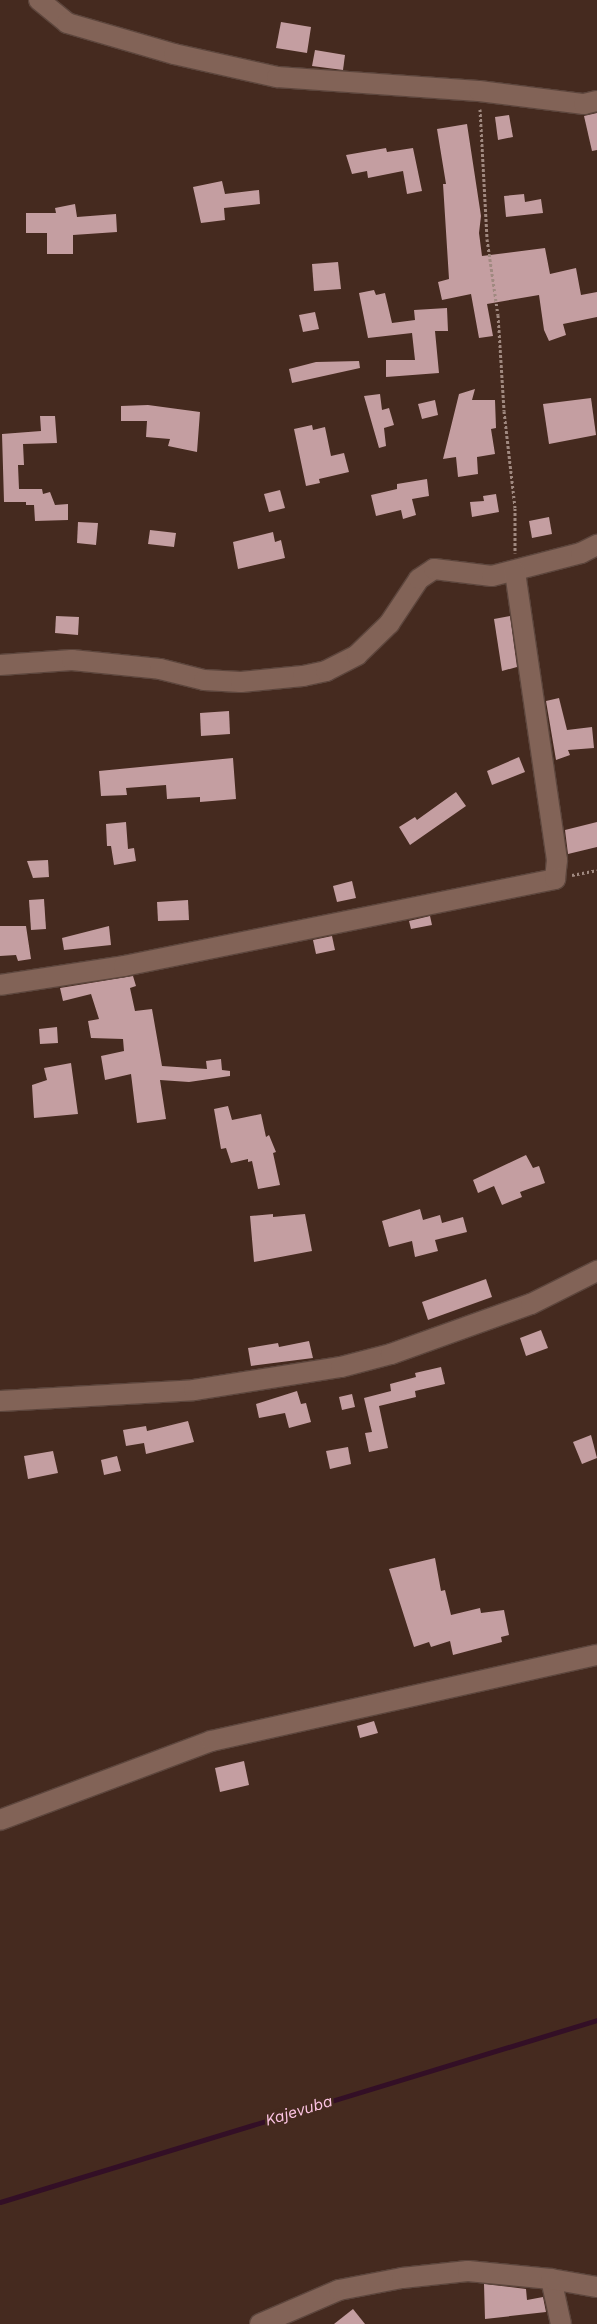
<!DOCTYPE html>
<style>
body{margin:0}
#map{position:relative;width:597px;height:2324px;overflow:hidden;background:#452a1f;font-family:"Work Sans",sans-serif}
div>[style]{position:absolute}
[style*='--x']{left:calc(var(--x)*1px);top:calc(var(--y)*1px);width:calc(var(--w)*1px);rotate:calc(var(--a)*1deg)}
.stream>*{height:5px;margin:-2.5px;padding:0 2.5px;transform-origin:2.5px;border-radius:2.5px;background:#330f26}
.building>*{inset:0;background:#c49ea1}
.path>*{height:3px;margin-top:-1.5px;transform-origin:0;background:repeating-linear-gradient(90deg,#a08980 0 2.5px,transparent 0 5px)}
.roads{filter:drop-shadow(1px 0 #5d463d) drop-shadow(-1px 0 #5d463d) drop-shadow(0 1px #5d463d) drop-shadow(0 -1px #5d463d)}
.street>*{height:20px;margin:-10px;padding:0 10px;transform-origin:10px;border-radius:10px;background:#826357}
span{translate:-50% -50%;white-space:nowrap;text-align:center;line-height:1.15;-webkit-text-stroke:5px #452a1f;paint-order:stroke}
.water-label{font-size:16px;color:#fdc4e3;font-style:italic}
</style>
<div id="map">
<div class="stream">
<div style="--x:0;--y:2202;--w:624;--a:-16.95"></div>
</div>
<div class="building">
<div style="clip-path:polygon(281px 22px,311px 27px,307px 53px,276px 48px)"></div>
<div style="clip-path:polygon(315px 50px,345px 55px,343px 70px,312px 66px)"></div>
<div style="clip-path:polygon(597px 113px,597px 150px,592px 151px,584px 116px)"></div>
<div style="clip-path:polygon(509px 115px,513px 137px,498px 140px,495px 117px)"></div>
<div style="clip-path:polygon(467px 124px,481px 216px,479px 233px,482px 256px,545px 248px,550px 274px,576px 268px,581px 295px,597px 292px,597px 317px,563px 324px,566px 335px,549px 341px,544px 330px,539px 295px,487px 304px,493px 336px,479px 338px,471px 294px,442px 300px,438px 282px,449px 279px,443px 184px,446px 184px,437px 129px)"></div>
<div style="clip-path:polygon(386px 148px,387px 152px,413px 148px,422px 191px,407px 194px,403px 171px,368px 178px,367px 171px,352px 174px,346px 155px)"></div>
<div style="clip-path:polygon(222px 181px,225px 194px,259px 190px,260px 204px,224px 208px,225px 220px,201px 223px,193px 187px)"></div>
<div style="clip-path:polygon(524px 194px,525px 202px,541px 199px,543px 213px,506px 217px,504px 196px)"></div>
<div style="clip-path:polygon(75px 204px,77px 217px,116px 214px,117px 232px,73px 235px,73px 254px,47px 254px,47px 233px,26px 233px,26px 213px,56px 213px,55px 208px)"></div>
<div style="clip-path:polygon(338px 262px,341px 289px,314px 291px,312px 264px)"></div>
<div style="clip-path:polygon(374px 290px,376px 295px,385px 293px,392px 323px,415px 320px,414px 310px,447px 308px,448px 331px,435px 331px,439px 373px,386px 377px,386px 360px,415px 360px,412px 333px,368px 338px,359px 293px)"></div>
<div style="clip-path:polygon(315px 312px,319px 329px,303px 332px,299px 315px)"></div>
<div style="clip-path:polygon(359px 361px,360px 368px,292px 383px,289px 369px,316px 362px)"></div>
<div style="clip-path:polygon(475px 389px,472px 400px,495px 400px,496px 428px,491px 429px,495px 454px,477px 457px,478px 474px,458px 477px,456px 457px,443px 459px,459px 394px)"></div>
<div style="clip-path:polygon(380px 394px,382px 410px,389px 408px,394px 425px,384px 428px,386px 446px,379px 448px,364px 396px)"></div>
<div style="clip-path:polygon(591px 398px,596px 435px,549px 444px,543px 404px)"></div>
<div style="clip-path:polygon(435px 400px,438px 415px,422px 419px,418px 404px)"></div>
<div style="clip-path:polygon(148px 405px,200px 412px,197px 452px,168px 446px,170px 439px,146px 437px,147px 421px,121px 421px,121px 406px)"></div>
<div style="clip-path:polygon(40px 416px,55px 416px,57px 443px,23px 444px,24px 465px,18px 465px,19px 489px,42px 489px,43px 494px,50px 492px,55px 505px,68px 504px,68px 520px,35px 521px,34px 505px,26px 505px,26px 502px,4px 502px,2px 434px,41px 431px)"></div>
<div style="clip-path:polygon(312px 425px,313px 430px,325px 427px,331px 456px,344px 453px,349px 472px,319px 479px,320px 483px,306px 486px,294px 429px)"></div>
<div style="clip-path:polygon(427px 479px,429px 496px,412px 499px,416px 515px,403px 519px,401px 510px,376px 516px,371px 495px,397px 489px,397px 484px)"></div>
<div style="clip-path:polygon(280px 490px,285px 508px,269px 512px,264px 494px)"></div>
<div style="clip-path:polygon(496px 494px,499px 512px,472px 517px,470px 502px,484px 501px,483px 496px)"></div>
<div style="clip-path:polygon(549px 517px,552px 534px,532px 538px,529px 521px)"></div>
<div style="clip-path:polygon(78px 522px,98px 523px,96px 545px,77px 543px)"></div>
<div style="clip-path:polygon(150px 530px,176px 533px,174px 547px,148px 544px)"></div>
<div style="clip-path:polygon(273px 532px,275px 542px,281px 540px,285px 558px,238px 569px,233px 542px)"></div>
<div style="clip-path:polygon(56px 616px,79px 617px,78px 635px,55px 633px)"></div>
<div style="clip-path:polygon(510px 616px,517px 667px,502px 671px,494px 619px)"></div>
<div style="clip-path:polygon(559px 698px,567px 730px,592px 727px,594px 748px,568px 750px,570px 755px,556px 760px,546px 701px)"></div>
<div style="clip-path:polygon(229px 711px,230px 734px,201px 736px,200px 713px)"></div>
<div style="clip-path:polygon(519px 757px,525px 772px,492px 785px,487px 771px)"></div>
<div style="clip-path:polygon(233px 758px,236px 799px,200px 802px,200px 797px,167px 799px,166px 785px,126px 788px,127px 795px,101px 796px,99px 771px)"></div>
<div style="clip-path:polygon(456px 792px,466px 806px,410px 845px,399px 827px,415px 817px,417px 820px)"></div>
<div style="clip-path:polygon(126px 822px,128px 849px,134px 848px,136px 861px,114px 865px,111px 846px,107px 846px,106px 824px)"></div>
<div style="clip-path:polygon(597px 822px,597px 847px,568px 854px,565px 830px)"></div>
<div style="clip-path:polygon(48px 860px,49px 877px,33px 878px,27px 861px)"></div>
<div style="clip-path:polygon(352px 881px,356px 898px,337px 902px,333px 886px)"></div>
<div style="clip-path:polygon(44px 899px,46px 929px,31px 930px,29px 900px)"></div>
<div style="clip-path:polygon(188px 900px,189px 920px,158px 921px,157px 902px)"></div>
<div style="clip-path:polygon(430px 916px,432px 925px,411px 929px,409px 921px)"></div>
<div style="clip-path:polygon(0 926px,26px 926px,31px 959px,18px 961px,16px 955px,0 956px)"></div>
<div style="clip-path:polygon(109px 926px,111px 945px,64px 950px,62px 938px)"></div>
<div style="clip-path:polygon(332px 936px,335px 950px,316px 954px,313px 940px)"></div>
<div style="clip-path:polygon(133px 976px,136px 986px,130px 988px,135px 1011px,152px 1009px,162px 1066px,207px 1069px,206px 1061px,221px 1059px,222px 1070px,230px 1071px,230px 1076px,189px 1082px,160px 1080px,166px 1119px,137px 1123px,131px 1074px,105px 1080px,101px 1056px,124px 1051px,123px 1039px,91px 1038px,88px 1021px,99px 1019px,91px 994px,63px 1001px,60px 988px)"></div>
<div style="clip-path:polygon(57px 1027px,58px 1043px,40px 1044px,39px 1029px)"></div>
<div style="clip-path:polygon(71px 1063px,78px 1114px,34px 1118px,32px 1085px,47px 1080px,44px 1068px)"></div>
<div style="clip-path:polygon(228px 1106px,232px 1120px,261px 1114px,266px 1137px,269px 1135px,276px 1152px,273px 1153px,280px 1185px,258px 1189px,252px 1161px,248px 1162px,248px 1159px,231px 1163px,226px 1148px,221px 1149px,214px 1109px)"></div>
<div style="clip-path:polygon(526px 1155px,533px 1168px,539px 1166px,545px 1183px,520px 1192px,522px 1197px,502px 1205px,494px 1186px,478px 1193px,473px 1180px)"></div>
<div style="clip-path:polygon(420px 1209px,423px 1220px,440px 1215px,442px 1223px,463px 1217px,467px 1232px,435px 1240px,438px 1251px,415px 1257px,412px 1241px,389px 1247px,382px 1221px)"></div>
<div style="clip-path:polygon(273px 1214px,273px 1217px,305px 1214px,312px 1251px,254px 1262px,250px 1216px)"></div>
<div style="clip-path:polygon(486px 1279px,492px 1297px,428px 1320px,422px 1302px)"></div>
<div style="clip-path:polygon(541px 1330px,548px 1348px,526px 1356px,520px 1338px)"></div>
<div style="clip-path:polygon(309px 1341px,313px 1358px,251px 1366px,248px 1348px,278px 1343px,279px 1347px)"></div>
<div style="clip-path:polygon(441px 1367px,445px 1384px,415px 1391px,416px 1397px,379px 1406px,388px 1448px,369px 1452px,365px 1433px,372px 1432px,364px 1398px,391px 1391px,390px 1384px,416px 1377px,415px 1373px)"></div>
<div style="clip-path:polygon(297px 1391px,301px 1404px,306px 1403px,311px 1422px,289px 1428px,285px 1413px,259px 1418px,256px 1404px)"></div>
<div style="clip-path:polygon(352px 1394px,355px 1407px,342px 1410px,339px 1397px)"></div>
<div style="clip-path:polygon(188px 1421px,194px 1442px,146px 1454px,144px 1443px,126px 1446px,123px 1430px,146px 1426px,147px 1431px)"></div>
<div style="clip-path:polygon(591px 1435px,597px 1458px,582px 1464px,573px 1442px)"></div>
<div style="clip-path:polygon(348px 1447px,351px 1464px,330px 1469px,326px 1451px)"></div>
<div style="clip-path:polygon(53px 1451px,58px 1473px,28px 1479px,24px 1456px)"></div>
<div style="clip-path:polygon(117px 1456px,121px 1471px,104px 1475px,101px 1460px)"></div>
<div style="clip-path:polygon(435px 1558px,441px 1591px,445px 1590px,451px 1615px,480px 1608px,481px 1613px,504px 1610px,509px 1635px,501px 1637px,502px 1642px,453px 1655px,450px 1641px,431px 1647px,429px 1642px,414px 1647px,389px 1569px)"></div>
<div style="clip-path:polygon(374px 1721px,378px 1733px,360px 1738px,357px 1726px)"></div>
<div style="clip-path:polygon(244px 1761px,249px 1785px,220px 1792px,215px 1768px)"></div>
<div style="clip-path:polygon(484px 2284px,526px 2289px,527px 2300px,543px 2297px,546px 2312px,485px 2319px)"></div>
<div style="clip-path:polygon(353px 2309px,365px 2324px,334px 2324px)"></div>
</div>
<div class="path">
<div style="--x:480;--y:109;--w:130;--a:86.9"></div>
<div style="--x:487;--y:239;--w:77;--a:81.8"></div>
<div style="--x:498;--y:315;--w:96;--a:86.4"></div>
<div style="--x:504;--y:411;--w:98;--a:83.5"></div>
<div style="--x:515;--y:508;--w:45;--a:90"></div>
<div style="--x:572;--y:875;--w:25;--a:-11"></div>
</div>
<div class="roads">
<div class="street">
<div style="--x:39;--y:0;--w:36;--a:39"></div>
<div style="--x:67;--y:23;--w:111;--a:16.2"></div>
<div style="--x:174;--y:54;--w:106;--a:12.6"></div>
<div style="--x:277;--y:77;--w:202;--a:4"></div>
<div style="--x:479;--y:91;--w:106;--a:7.1"></div>
<div style="--x:584;--y:104;--w:13;--a:-13"></div>
<div style="--x:0;--y:665;--w:72;--a:-4"></div>
<div style="--x:72;--y:660;--w:88;--a:5.8"></div>
<div style="--x:160;--y:669;--w:45;--a:14"></div>
<div style="--x:204;--y:680;--w:37;--a:3"></div>
<div style="--x:241;--y:682;--w:62;--a:-5.5"></div>
<div style="--x:303;--y:676;--w:24;--a:-12"></div>
<div style="--x:326;--y:671;--w:35;--a:-27"></div>
<div style="--x:357;--y:655;--w:45;--a:-44.1"></div>
<div style="--x:389;--y:624;--w:54;--a:-56.3"></div>
<div style="--x:419;--y:579;--w:18;--a:-34"></div>
<div style="--x:434;--y:569;--w:58;--a:6.9"></div>
<div style="--x:492;--y:576;--w:92;--a:-14.5"></div>
<div style="--x:581;--y:553;--w:18;--a:-27"></div>
<div style="--x:0;--y:985;--w:125;--a:-8.7"></div>
<div style="--x:124;--y:966;--w:440;--a:-11.4"></div>
<div style="--x:555;--y:879;--w:19;--a:-84"></div>
<div style="--x:557;--y:860;--w:292;--a:-98.3"></div>
<div style="--x:0;--y:1401;--w:194;--a:-3.2"></div>
<div style="--x:194;--y:1390;--w:149;--a:-8.9"></div>
<div style="--x:341;--y:1367;--w:52;--a:-14.6"></div>
<div style="--x:391;--y:1354;--w:149;--a:-19.7"></div>
<div style="--x:531;--y:1304;--w:74;--a:-26.6"></div>
<div style="--x:0;--y:1820;--w:225;--a:-20.5"></div>
<div style="--x:211;--y:1741;--w:395;--a:-12.6"></div>
<div style="--x:551;--y:2279;--w:46;--a:77.5"></div>
<div style="--x:260;--y:2324;--w:86;--a:-23.3"></div>
<div style="--x:339;--y:2290;--w:64;--a:-10.8"></div>
<div style="--x:402;--y:2278;--w:66;--a:-6.1"></div>
<div style="--x:468;--y:2271;--w:83;--a:5.5"></div>
<div style="--x:551;--y:2279;--w:47;--a:9.9"></div>
</div>
</div>
<div class="water-label">
<span style="left:299px;top:2111px;rotate:-17deg">Kajevuba</span>
</div>
</div>
